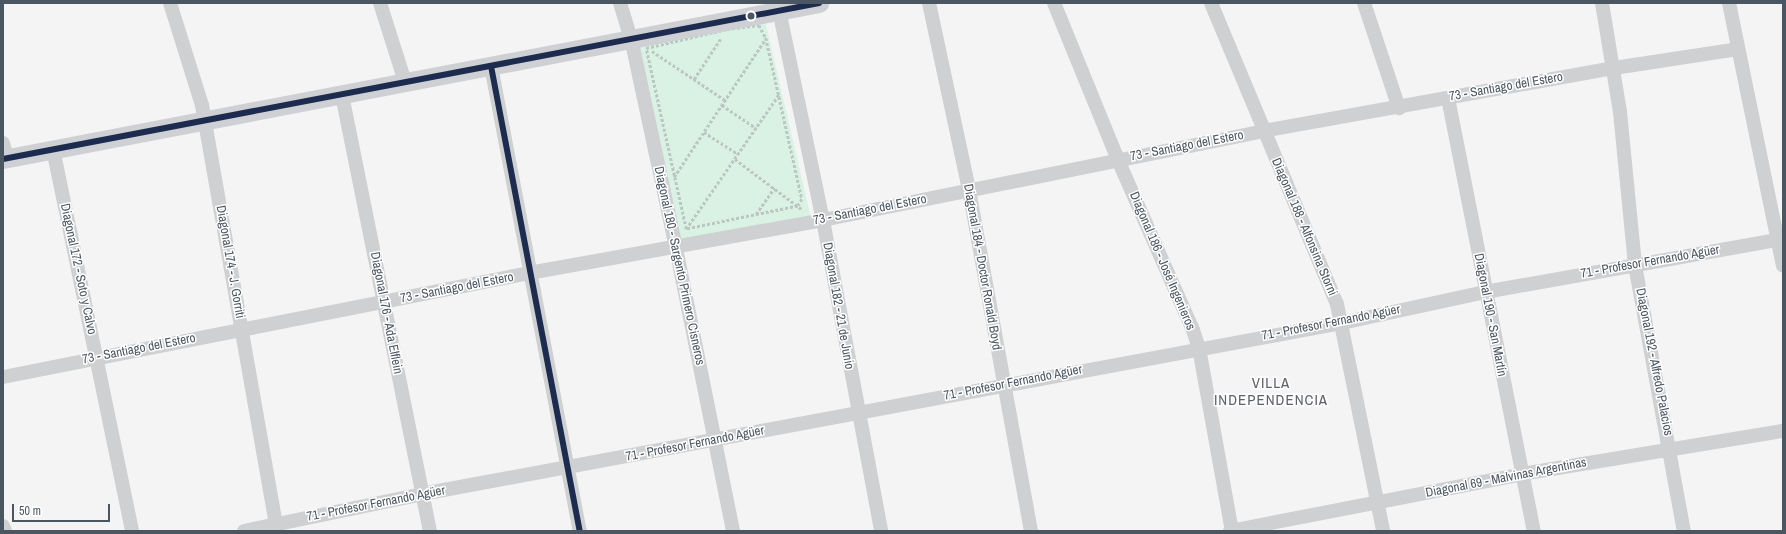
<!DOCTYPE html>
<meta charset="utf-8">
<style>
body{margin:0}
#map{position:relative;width:1786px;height:534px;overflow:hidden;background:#f4f4f4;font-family:"Archivo Narrow",sans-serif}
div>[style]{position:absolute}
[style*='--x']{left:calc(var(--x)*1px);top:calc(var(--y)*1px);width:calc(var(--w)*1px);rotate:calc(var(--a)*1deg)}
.green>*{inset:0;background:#d9f2e3}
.path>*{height:2.5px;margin-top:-1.25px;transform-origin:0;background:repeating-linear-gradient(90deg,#bcc7c4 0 3px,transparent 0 5px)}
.street>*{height:14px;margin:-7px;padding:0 7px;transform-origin:7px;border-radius:7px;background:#ced0d2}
.secondary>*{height:19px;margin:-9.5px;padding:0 9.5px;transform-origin:9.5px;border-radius:9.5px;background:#ced0d4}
.bus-1>*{height:6px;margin:-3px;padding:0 3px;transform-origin:3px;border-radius:3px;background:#1d2b4f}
.dots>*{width:11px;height:11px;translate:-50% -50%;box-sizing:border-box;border:2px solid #fff;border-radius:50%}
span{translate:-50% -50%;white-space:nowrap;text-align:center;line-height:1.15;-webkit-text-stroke:3px #fff;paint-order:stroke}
.street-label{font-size:13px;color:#4a5661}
.quarter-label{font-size:15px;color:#5f6368;letter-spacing:1px}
.frame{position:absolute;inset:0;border:4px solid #4a5661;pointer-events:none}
.scale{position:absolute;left:12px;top:504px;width:98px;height:18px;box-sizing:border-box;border:2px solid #4a5661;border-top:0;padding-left:5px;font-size:12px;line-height:14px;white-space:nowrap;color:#4a5661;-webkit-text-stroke:3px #fff;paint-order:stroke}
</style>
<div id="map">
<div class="green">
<div style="clip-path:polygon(764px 16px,811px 218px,680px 243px,637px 42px)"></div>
</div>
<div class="path">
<div style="--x:759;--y:25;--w:15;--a:62"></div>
<div style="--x:766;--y:38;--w:165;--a:77.4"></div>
<div style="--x:802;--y:199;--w:8;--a:120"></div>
<div style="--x:798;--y:206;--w:114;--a:168.4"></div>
<div style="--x:686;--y:229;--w:185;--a:-102.5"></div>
<div style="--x:646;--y:48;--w:83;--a:-13.2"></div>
<div style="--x:727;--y:29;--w:32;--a:-7"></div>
<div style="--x:652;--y:51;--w:88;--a:33.9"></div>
<div style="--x:694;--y:79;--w:49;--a:-56.6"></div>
<div style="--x:722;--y:105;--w:41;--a:34.1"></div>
<div style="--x:704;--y:132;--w:40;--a:32.9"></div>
<div style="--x:735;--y:159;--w:85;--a:36.9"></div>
<div style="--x:674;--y:177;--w:167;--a:-56.5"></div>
<div style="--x:756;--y:214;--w:32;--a:-55"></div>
<div style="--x:686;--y:229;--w:164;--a:-55.4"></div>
</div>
<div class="street">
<div style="--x:170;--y:3;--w:107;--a:72.6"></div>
<div style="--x:202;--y:105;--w:425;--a:80"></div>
<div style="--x:380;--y:3;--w:83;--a:72.4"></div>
<div style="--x:620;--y:3;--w:37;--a:73"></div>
<div style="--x:631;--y:38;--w:215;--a:77.9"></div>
<div style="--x:676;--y:248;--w:289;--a:78.6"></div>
<div style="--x:929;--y:3;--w:191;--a:77.9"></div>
<div style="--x:969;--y:190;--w:347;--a:79.7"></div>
<div style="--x:1054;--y:3;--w:170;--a:67.8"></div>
<div style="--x:1118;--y:160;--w:186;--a:66.2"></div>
<div style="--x:1193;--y:330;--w:19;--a:72"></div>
<div style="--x:1199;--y:348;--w:186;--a:79.8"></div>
<div style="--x:1211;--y:3;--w:326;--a:67.3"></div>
<div style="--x:1337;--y:304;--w:232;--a:78.5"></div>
<div style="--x:1364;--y:3;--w:111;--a:71.6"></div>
<div style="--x:1602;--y:3;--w:110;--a:80.6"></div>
<div style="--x:1620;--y:112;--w:154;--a:84.4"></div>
<div style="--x:1635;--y:265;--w:270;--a:79.6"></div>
<div style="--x:1729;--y:3;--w:268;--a:78.4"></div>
<div style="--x:779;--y:10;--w:215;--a:78.2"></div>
<div style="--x:823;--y:220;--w:316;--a:79.4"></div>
<div style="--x:491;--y:66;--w:473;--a:79.2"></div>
<div style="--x:342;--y:95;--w:445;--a:78.6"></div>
<div style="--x:1448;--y:98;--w:441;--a:78.8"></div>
<div style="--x:3;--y:143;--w:16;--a:75"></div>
<div style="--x:53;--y:149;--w:390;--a:78.3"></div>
<div style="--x:3;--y:377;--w:536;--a:-11.18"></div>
<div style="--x:529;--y:273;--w:299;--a:-10.2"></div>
<div style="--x:823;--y:220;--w:449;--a:-11.4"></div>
<div style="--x:1263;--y:131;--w:357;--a:-10.2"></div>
<div style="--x:1614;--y:68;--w:125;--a:-8.7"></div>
<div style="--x:3;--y:526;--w:5;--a:68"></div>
<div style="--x:244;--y:531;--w:182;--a:-11.7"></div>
<div style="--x:422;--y:494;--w:936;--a:-10.53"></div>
<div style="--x:1342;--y:323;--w:146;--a:-12.2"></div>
<div style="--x:1485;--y:292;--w:303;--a:-10.1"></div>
<div style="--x:1230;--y:531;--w:298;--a:-11"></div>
<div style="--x:1522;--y:474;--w:265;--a:-9.4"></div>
</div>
<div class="secondary">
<div style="--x:3;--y:159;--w:831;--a:-10.82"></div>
</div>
<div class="bus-1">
<div style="--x:491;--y:66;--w:473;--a:79.2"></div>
<div style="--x:3;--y:159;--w:831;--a:-10.82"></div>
</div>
<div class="dots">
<div style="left:751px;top:16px;background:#4a5661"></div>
</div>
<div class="street-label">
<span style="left:1506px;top:87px;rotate:-10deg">73 - Santiago del Estero</span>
<span style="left:1187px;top:146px;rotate:-11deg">73 - Santiago del Estero</span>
<span style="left:870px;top:210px;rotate:-11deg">73 - Santiago del Estero</span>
<span style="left:1304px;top:227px;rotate:67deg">Diagonal 188 - Alfonsina Storni</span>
<span style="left:1162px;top:261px;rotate:67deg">Diagonal 186 - José Ingenieros</span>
<span style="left:230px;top:262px;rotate:80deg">Diagonal 174 - J. Gorriti</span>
<span style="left:1650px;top:262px;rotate:-10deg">71 - Profesor Fernando Agüer</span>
<span style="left:679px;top:266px;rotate:78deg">Diagonal 180 - Sargento Primero Cisneros</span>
<span style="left:982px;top:267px;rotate:80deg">Diagonal 184 - Doctor Ronald Boyd</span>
<span style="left:78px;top:269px;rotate:78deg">Diagonal 172 - Soto y Calvo</span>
<span style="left:457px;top:288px;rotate:-11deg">73 - Santiago del Estero</span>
<span style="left:838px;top:306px;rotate:80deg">Diagonal 182 - 21 de Junio</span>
<span style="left:386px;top:313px;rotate:79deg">Diagonal 176 - Ada Elflein</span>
<span style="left:1490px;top:315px;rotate:79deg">Diagonal 190 - San Martín</span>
<span style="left:1331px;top:323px;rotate:-11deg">71 - Profesor Fernando Agüer</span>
<span style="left:139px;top:349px;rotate:-11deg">73 - Santiago del Estero</span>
<span style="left:1654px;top:362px;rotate:79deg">Diagonal 192 - Alfredo Palacios</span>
<span style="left:1013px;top:383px;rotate:-11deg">71 - Profesor Fernando Agüer</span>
<span style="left:695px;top:444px;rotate:-11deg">71 - Profesor Fernando Agüer</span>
<span style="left:1506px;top:478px;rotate:-11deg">Diagonal 69 - Malvinas Argentinas</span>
<span style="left:376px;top:504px;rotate:-11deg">71 - Profesor Fernando Agüer</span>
</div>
<div class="quarter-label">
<span style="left:1271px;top:391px">VILLA<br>INDEPENDENCIA</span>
</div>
<div class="frame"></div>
<div class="scale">50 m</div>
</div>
